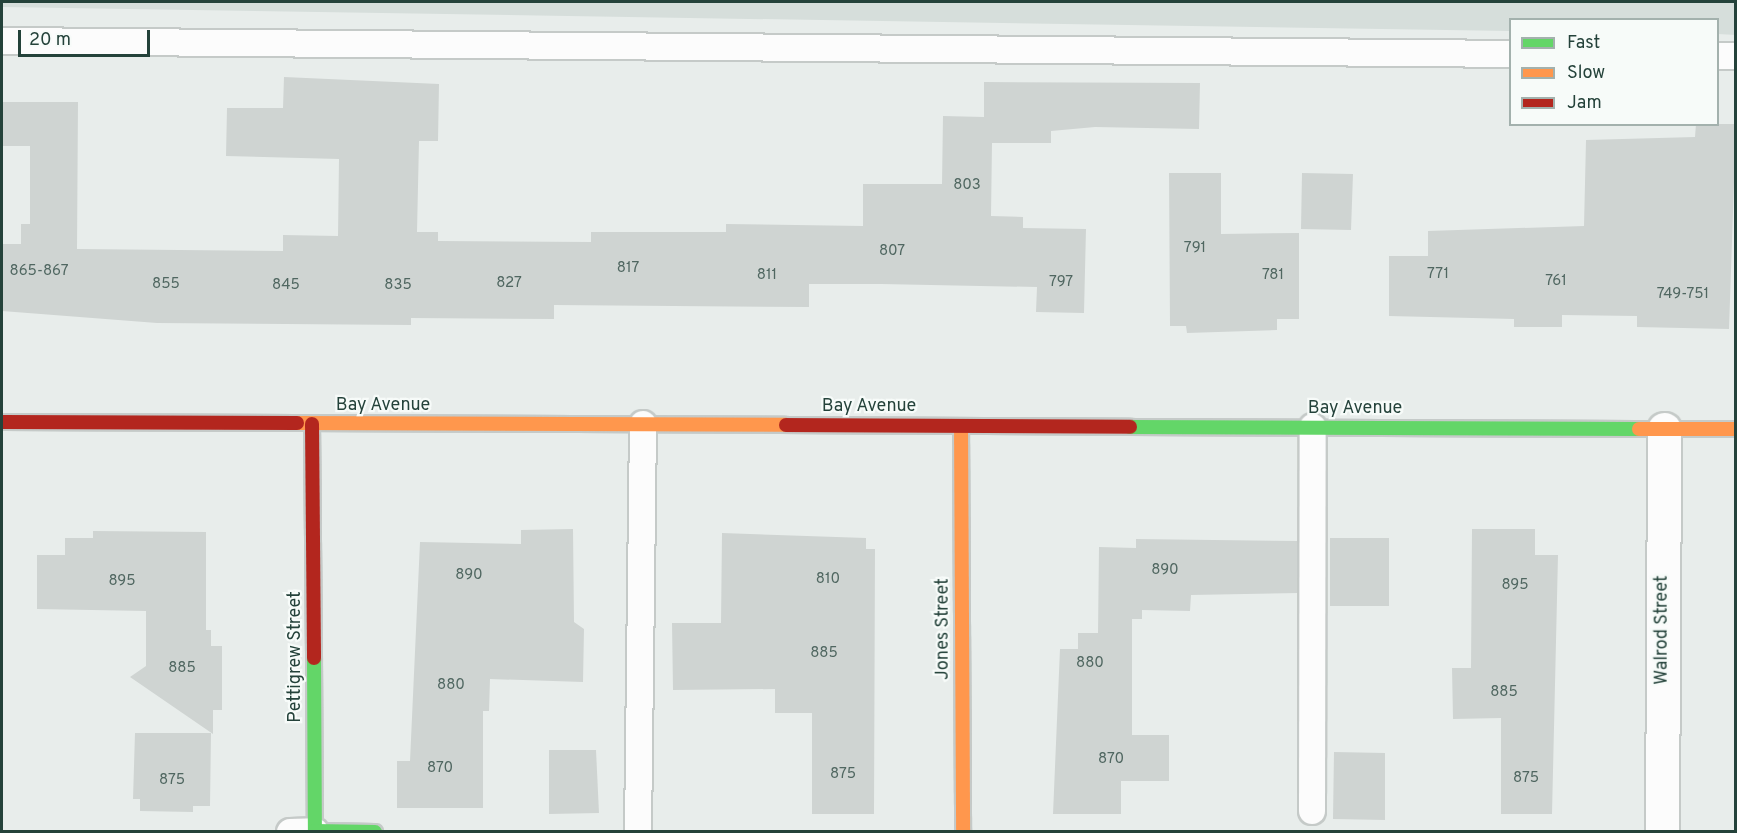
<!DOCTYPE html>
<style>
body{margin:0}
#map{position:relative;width:1737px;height:833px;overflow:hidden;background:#e8edeb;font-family:Overpass,sans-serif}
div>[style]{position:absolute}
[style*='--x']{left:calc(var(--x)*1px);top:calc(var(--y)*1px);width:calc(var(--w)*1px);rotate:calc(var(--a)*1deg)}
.built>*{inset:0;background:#d6dedb}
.building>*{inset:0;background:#cfd4d2}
.roads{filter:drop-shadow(2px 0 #c5cac8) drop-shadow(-2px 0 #c5cac8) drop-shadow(0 2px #c5cac8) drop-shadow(0 -2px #c5cac8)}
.lane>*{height:26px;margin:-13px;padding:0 13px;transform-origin:13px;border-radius:13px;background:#fcfcfc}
.street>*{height:33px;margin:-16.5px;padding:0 16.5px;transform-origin:16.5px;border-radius:16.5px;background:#fcfcfc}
.fast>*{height:14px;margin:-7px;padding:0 7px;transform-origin:7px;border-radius:7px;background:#63d668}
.slow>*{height:14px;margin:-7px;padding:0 7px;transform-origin:7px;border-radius:7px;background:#ff974d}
.jam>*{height:14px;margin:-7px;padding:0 7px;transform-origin:7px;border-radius:7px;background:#b3261e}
span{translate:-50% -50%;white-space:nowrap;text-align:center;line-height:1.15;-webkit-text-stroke:4.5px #f7fbf9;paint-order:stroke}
.number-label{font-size:15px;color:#506761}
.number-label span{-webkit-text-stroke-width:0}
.street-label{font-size:18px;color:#24423a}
.frame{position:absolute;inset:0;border:3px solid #24423a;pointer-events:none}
.legend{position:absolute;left:1509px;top:18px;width:210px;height:108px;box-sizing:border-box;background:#f7fbf9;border:2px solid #a3b1ad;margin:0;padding:8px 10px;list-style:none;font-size:18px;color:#24423a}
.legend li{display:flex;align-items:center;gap:12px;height:30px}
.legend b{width:30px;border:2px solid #a3b1ad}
.scale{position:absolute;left:18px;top:30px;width:132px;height:27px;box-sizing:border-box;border:3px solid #24423a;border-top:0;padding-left:8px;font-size:18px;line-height:21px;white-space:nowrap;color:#24423a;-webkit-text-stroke:4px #f7fbf9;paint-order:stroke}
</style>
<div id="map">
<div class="built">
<div style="clip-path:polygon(2px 2px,1735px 2px,1736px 35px,1718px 34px,1718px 20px,1510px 20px,1510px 31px,2px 7px)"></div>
</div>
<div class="building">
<div style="clip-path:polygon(284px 77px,439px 84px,438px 141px,419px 141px,417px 232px,438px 232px,438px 241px,591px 242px,591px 232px,726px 232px,726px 224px,863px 226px,863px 184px,942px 184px,943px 116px,984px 117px,984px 82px,1200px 83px,1199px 129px,1095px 127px,1051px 131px,1051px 143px,992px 143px,991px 216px,1023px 217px,1023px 228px,1086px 229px,1084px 313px,1036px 312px,1037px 287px,881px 284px,809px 284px,809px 307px,554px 305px,554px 319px,411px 318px,411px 325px,157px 323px,2px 311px,2px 244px,21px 244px,21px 224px,30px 224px,30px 146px,2px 146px,2px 102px,78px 102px,77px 249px,283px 251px,283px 235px,338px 236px,339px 159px,226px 156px,227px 108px,283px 108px)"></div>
<div style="clip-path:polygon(1696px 124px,1736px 124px,1729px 329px,1637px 327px,1637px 316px,1562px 315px,1562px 327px,1514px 327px,1514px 319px,1389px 316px,1389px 256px,1428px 256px,1428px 231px,1584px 226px,1586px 140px,1695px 137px)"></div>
<div style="clip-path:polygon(1169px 173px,1221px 173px,1221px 234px,1299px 233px,1299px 319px,1277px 319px,1277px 330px,1187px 333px,1186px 326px,1170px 326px)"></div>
<div style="clip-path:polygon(1302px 173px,1353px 174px,1351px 230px,1301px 229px)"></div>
<div style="clip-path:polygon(573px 529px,574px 622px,584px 629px,583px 682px,490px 679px,489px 711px,483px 711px,483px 808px,397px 808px,397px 761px,410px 761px,420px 542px,521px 544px,521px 530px)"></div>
<div style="clip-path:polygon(1472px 529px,1535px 529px,1535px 555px,1558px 555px,1552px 814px,1501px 814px,1501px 718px,1453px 719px,1452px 668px,1471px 668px)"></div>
<div style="clip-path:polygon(93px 531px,206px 532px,206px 630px,211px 630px,211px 646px,222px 646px,222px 710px,213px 710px,213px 734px,130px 677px,146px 666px,146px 611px,37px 609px,37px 555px,65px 555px,65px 538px,93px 538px)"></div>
<div style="clip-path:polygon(722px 533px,866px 538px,866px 549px,875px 549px,874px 814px,812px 814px,812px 713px,775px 713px,775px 689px,673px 690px,672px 623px,721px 623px)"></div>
<div style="clip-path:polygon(1330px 538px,1389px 538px,1389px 606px,1330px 606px)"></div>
<div style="clip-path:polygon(1136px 539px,1298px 541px,1298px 593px,1191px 595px,1190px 611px,1142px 610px,1142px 619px,1132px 619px,1132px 735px,1169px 735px,1169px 781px,1121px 781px,1121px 814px,1053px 814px,1060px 649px,1078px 649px,1078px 633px,1098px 633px,1099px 547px,1136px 548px)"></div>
<div style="clip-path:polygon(135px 733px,211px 733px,210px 806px,193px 806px,193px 812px,140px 811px,140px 799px,133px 799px)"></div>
<div style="clip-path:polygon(549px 750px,596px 750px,599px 813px,549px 814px)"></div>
<div style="clip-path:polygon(1334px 752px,1385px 753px,1385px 820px,1333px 819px)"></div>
</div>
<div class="roads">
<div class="lane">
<div style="--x:2;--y:41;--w:1508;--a:0.49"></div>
<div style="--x:1718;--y:56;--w:18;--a:0"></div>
<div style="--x:1312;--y:811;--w:384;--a:-89.9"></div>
<div style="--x:290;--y:832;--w:25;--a:-2"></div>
<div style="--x:638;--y:832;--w:408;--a:-89.3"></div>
</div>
<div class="street">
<div style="--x:1662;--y:832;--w:403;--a:-89.7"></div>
</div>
<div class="fast">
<div style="--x:1130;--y:427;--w:509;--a:0.23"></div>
<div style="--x:314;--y:658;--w:173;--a:89.7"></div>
<div style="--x:315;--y:831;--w:60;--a:1"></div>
</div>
<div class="slow">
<div style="--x:297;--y:423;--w:489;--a:0.2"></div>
<div style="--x:961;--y:426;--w:406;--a:89.7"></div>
<div style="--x:1639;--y:429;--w:97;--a:0"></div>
</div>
<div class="jam">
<div style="--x:2;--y:422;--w:295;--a:0.2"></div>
<div style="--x:312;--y:424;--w:234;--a:89.5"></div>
<div style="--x:786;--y:425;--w:344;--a:0.3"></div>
</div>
</div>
<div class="number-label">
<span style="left:967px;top:186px">803</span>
<span style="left:1195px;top:249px">791</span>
<span style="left:892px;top:252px">807</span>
<span style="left:628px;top:269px">817</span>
<span style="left:39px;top:272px">865-867</span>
<span style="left:1438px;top:275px">771</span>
<span style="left:767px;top:276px">811</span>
<span style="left:1273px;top:276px">781</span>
<span style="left:1556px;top:282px">761</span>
<span style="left:1061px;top:283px">797</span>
<span style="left:509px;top:284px">827</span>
<span style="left:166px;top:285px">855</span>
<span style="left:286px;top:286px">845</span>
<span style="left:398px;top:286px">835</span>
<span style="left:1683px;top:295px">749-751</span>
<span style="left:1165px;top:571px">890</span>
<span style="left:469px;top:576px">890</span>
<span style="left:828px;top:580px">810</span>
<span style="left:122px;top:582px">895</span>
<span style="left:1515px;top:586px">895</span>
<span style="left:824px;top:654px">885</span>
<span style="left:1090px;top:664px">880</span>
<span style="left:182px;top:669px">885</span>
<span style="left:451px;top:686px">880</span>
<span style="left:1504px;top:693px">885</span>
<span style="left:1111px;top:760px">870</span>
<span style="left:440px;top:769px">870</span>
<span style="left:843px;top:775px">875</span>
<span style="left:1526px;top:779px">875</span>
<span style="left:172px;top:781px">875</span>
</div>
<div class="street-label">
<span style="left:383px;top:406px">Bay Avenue</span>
<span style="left:869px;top:407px">Bay Avenue</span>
<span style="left:1355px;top:409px">Bay Avenue</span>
<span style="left:944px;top:629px;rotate:-90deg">Jones Street</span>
<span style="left:1663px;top:630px;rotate:-90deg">Walrod Street</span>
<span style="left:296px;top:657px;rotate:-90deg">Pettigrew Street</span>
</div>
<div class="frame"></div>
<ul class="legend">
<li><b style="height:8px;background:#63d668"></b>Fast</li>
<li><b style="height:8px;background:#ff974d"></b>Slow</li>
<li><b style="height:8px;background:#b3261e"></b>Jam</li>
</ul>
<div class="scale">20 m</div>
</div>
